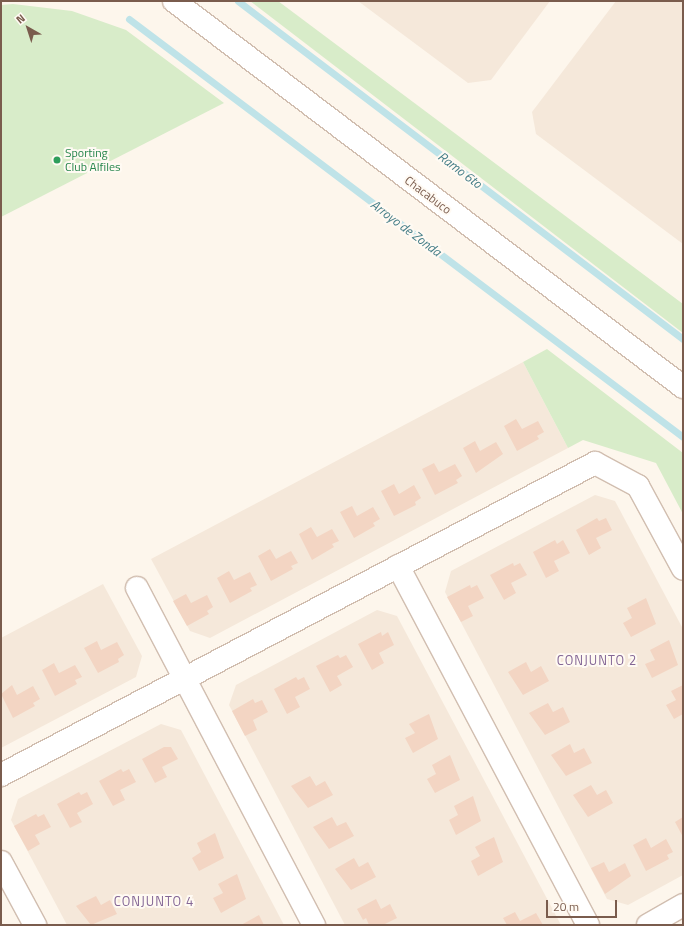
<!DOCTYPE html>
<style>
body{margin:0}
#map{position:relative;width:684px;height:926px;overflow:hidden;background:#fdf6ec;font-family:"Titillium Web",sans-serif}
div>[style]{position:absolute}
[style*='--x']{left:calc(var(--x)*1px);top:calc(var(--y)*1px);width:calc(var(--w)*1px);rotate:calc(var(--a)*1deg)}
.residential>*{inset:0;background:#f5e8da}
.green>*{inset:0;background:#d8ecc9}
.stream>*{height:7px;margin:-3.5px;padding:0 3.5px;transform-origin:3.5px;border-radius:3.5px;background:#bfe3e8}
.building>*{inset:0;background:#f3d5c3}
.roads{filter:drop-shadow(1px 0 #d1beb0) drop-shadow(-1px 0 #d1beb0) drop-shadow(0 1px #d1beb0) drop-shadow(0 -1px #d1beb0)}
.street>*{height:22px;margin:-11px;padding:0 11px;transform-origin:11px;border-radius:11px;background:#fff}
.secondary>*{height:22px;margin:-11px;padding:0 11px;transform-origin:11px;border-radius:11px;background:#fff}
.dots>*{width:11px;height:11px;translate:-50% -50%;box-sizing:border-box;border:2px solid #fffaf3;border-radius:50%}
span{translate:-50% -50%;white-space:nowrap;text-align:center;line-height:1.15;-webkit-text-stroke:4px #fffaf3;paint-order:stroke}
.leisure-label{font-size:12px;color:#27864d}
.left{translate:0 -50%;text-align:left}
.street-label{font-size:12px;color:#7a5c4d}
.water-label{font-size:13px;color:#437c86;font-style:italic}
.neighbourhood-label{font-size:13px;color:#846695;letter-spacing:1px}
.frame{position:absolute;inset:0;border:2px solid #7a5c4d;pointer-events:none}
.north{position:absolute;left:8px;top:8px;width:40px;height:40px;-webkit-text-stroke:3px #fffaf3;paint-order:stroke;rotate:321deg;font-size:11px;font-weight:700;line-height:16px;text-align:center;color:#7a5c4d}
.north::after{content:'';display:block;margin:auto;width:14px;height:18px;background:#7a5c4d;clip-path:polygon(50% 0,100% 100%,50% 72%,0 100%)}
.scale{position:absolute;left:546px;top:900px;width:71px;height:18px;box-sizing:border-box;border:2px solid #7a5c4d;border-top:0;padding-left:5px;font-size:12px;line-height:14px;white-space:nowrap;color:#7a5c4d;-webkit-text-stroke:3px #fffaf3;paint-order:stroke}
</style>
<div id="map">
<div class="residential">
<div style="clip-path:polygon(358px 1px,550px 1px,491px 80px,468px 83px)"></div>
<div style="clip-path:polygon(616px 1px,683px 1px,683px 244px,536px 134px,532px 112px)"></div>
<div style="clip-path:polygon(523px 362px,568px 448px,210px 638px,190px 631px,151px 559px)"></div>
<div style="clip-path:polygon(595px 495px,615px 501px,683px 629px,683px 875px,628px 905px,607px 899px,445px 592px,451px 571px)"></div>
<div style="clip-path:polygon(103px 584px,142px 656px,136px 677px,1px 748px,1px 638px)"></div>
<div style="clip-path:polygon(377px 610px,397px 616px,561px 925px,345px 925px,229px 705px,236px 685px)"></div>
<div style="clip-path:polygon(161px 724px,181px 730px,284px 925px,67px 925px,11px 820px,18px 799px)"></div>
</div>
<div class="green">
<div style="clip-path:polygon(250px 1px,278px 1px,683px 304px,683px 333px)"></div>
<div style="clip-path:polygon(13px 4px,72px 11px,126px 30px,224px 103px,1px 217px,1px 5px)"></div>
<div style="clip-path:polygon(547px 349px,683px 453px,683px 514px,656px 463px,583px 440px,568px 448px,523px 362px)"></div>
</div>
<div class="stream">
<div style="--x:238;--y:1;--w:559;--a:37.22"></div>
<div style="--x:129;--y:19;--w:694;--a:37.04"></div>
</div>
<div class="building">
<div style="clip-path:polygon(516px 419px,522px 429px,538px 421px,544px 432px,537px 436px,539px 439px,517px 451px,504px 426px)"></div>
<div style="clip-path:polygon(475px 441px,480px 451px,496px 442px,503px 454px,476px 473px,463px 448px)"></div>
<div style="clip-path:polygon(434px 463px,439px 472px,455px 464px,462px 476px,456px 480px,458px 483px,435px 495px,422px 469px)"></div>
<div style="clip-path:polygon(394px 484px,399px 494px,414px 485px,421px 498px,415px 502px,416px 505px,394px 516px,381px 491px)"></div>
<div style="clip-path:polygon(352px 506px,357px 516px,373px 507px,380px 519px,373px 523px,375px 526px,354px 538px,340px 512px)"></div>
<div style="clip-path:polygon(597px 518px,599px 521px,606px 518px,612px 530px,596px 538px,601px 548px,589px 555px,576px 530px)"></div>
<div style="clip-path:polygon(311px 527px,317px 537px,332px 529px,339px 541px,332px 544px,334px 547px,312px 560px,299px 534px)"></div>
<div style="clip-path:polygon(555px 540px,557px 544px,563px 540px,570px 553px,554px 561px,559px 571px,546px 578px,533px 552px)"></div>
<div style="clip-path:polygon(270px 549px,276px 559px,291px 551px,298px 563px,291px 566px,293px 569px,271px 581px,258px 556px)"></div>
<div style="clip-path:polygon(513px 563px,514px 566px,520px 563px,527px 575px,511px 583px,516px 593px,504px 600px,490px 575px)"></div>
<div style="clip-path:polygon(229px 571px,234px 580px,250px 572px,257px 585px,250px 588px,252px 591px,230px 603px,217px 578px)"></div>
<div style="clip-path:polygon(470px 585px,471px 588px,477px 585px,484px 598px,468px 606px,473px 616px,461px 622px,447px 597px)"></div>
<div style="clip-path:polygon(186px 594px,191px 603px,207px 595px,213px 607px,207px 611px,209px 614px,187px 626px,173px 601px)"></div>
<div style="clip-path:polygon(646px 598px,656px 624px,631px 637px,623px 623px,632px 618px,627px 608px)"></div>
<div style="clip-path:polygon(381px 632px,382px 636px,388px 632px,394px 645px,379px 653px,384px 663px,372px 670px,358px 644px)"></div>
<div style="clip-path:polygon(669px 640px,678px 665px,652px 678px,645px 664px,655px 660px,650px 650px)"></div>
<div style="clip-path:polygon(97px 641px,101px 650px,117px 642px,124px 655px,118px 659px,119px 662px,98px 673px,84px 648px)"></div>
<div style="clip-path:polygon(338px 655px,340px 658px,346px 655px,353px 667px,337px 676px,342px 685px,330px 692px,316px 666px)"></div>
<div style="clip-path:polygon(526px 662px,531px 672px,541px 666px,549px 681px,523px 695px,508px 672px)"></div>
<div style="clip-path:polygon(54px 663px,59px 673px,75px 665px,82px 677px,75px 680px,77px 684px,55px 696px,42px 670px)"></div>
<div style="clip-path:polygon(296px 677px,298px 680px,304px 677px,310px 689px,295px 697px,300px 707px,287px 714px,274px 689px)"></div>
<div style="clip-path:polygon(12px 685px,17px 695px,33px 686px,40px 699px,33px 703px,35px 706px,13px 718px,1px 694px)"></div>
<div style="clip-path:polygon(683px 685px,683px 714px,674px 719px,666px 705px,676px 700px,671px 691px)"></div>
<div style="clip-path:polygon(253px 699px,255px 703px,262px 700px,268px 712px,253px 720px,257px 730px,245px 736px,232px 711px)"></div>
<div style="clip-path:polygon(548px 703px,553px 712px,563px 707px,570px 722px,545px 735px,529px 713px)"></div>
<div style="clip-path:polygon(429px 714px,438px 739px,413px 753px,405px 738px,415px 733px,409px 724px)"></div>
<div style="clip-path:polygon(570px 744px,574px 753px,584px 748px,592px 763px,566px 776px,551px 755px)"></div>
<div style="clip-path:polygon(164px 747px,171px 747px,178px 759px,162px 767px,167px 777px,155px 783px,142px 759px)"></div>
<div style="clip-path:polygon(450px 755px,460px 780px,435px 793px,427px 779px,436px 774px,432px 765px)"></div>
<div style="clip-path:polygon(121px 769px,123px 772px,129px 769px,136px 782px,120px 790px,125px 800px,113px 806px,99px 781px)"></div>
<div style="clip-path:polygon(310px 776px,316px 786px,325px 781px,333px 795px,308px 808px,291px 786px)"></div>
<div style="clip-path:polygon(591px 785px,597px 795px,606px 790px,613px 803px,588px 817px,573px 795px)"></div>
<div style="clip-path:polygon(79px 792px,81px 795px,87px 792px,93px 804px,77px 813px,82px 822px,70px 828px,57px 804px)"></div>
<div style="clip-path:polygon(473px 796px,481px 821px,456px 835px,449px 820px,458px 815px,454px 806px)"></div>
<div style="clip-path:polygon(36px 814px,38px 817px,44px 814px,51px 827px,35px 835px,40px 844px,28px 851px,14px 826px)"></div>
<div style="clip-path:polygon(332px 817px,337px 826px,346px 822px,354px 836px,329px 849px,313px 827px)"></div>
<div style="clip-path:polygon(683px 817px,683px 837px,675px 822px)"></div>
<div style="clip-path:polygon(215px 833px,224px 858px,199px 871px,192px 858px,201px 852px,197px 843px)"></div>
<div style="clip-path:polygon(494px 837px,503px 862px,478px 876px,471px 861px,480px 856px,475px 847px)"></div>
<div style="clip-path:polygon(646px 838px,651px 848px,666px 839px,673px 852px,667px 855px,669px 859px,646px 871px,633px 845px)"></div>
<div style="clip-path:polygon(354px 858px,359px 867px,368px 862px,376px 877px,351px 890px,335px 869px)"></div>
<div style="clip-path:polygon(604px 862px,609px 872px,625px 863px,631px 876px,605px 894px,591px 868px)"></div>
<div style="clip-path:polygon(237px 874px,246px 899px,221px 913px,213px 898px,223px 893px,218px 884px)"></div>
<div style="clip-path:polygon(96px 896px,101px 905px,110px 900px,117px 914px,91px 925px,76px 906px)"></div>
<div style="clip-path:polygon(376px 899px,381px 909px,390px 904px,397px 918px,383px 925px,369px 925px,366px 918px,363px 920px,357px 909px)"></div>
<div style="clip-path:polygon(515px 912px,520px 921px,536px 913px,543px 925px,507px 925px,503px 918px)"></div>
<div style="clip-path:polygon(259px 915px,264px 925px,241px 925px)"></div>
</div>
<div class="roads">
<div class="street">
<div style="--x:398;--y:566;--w:406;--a:62.1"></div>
<div style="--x:137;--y:588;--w:381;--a:62.3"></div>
<div style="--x:1;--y:775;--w:671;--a:-27.71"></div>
<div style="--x:595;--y:463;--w:49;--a:28.1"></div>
<div style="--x:638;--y:486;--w:94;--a:61.5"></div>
<div style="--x:1;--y:862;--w:72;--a:61.6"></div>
</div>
<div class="secondary">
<div style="--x:174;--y:1;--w:639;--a:37.17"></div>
<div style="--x:648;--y:925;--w:40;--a:-29.7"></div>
</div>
</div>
<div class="dots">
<div style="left:57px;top:160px;background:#2e9e5b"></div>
</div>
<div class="leisure-label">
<span class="left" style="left:65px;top:160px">Sporting<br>Club Alfiles</span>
</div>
<div class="street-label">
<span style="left:428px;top:195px;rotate:37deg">Chacabuco</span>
</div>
<div class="water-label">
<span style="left:460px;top:170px;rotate:37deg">Ramo 6to</span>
<span style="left:406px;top:228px;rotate:37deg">Arroyo de Zonda</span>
</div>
<div class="neighbourhood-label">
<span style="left:597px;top:660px">CONJUNTO 2</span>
<span style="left:154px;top:901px">CONJUNTO 4</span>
</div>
<div class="frame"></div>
<div class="north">N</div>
<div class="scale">20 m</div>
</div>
